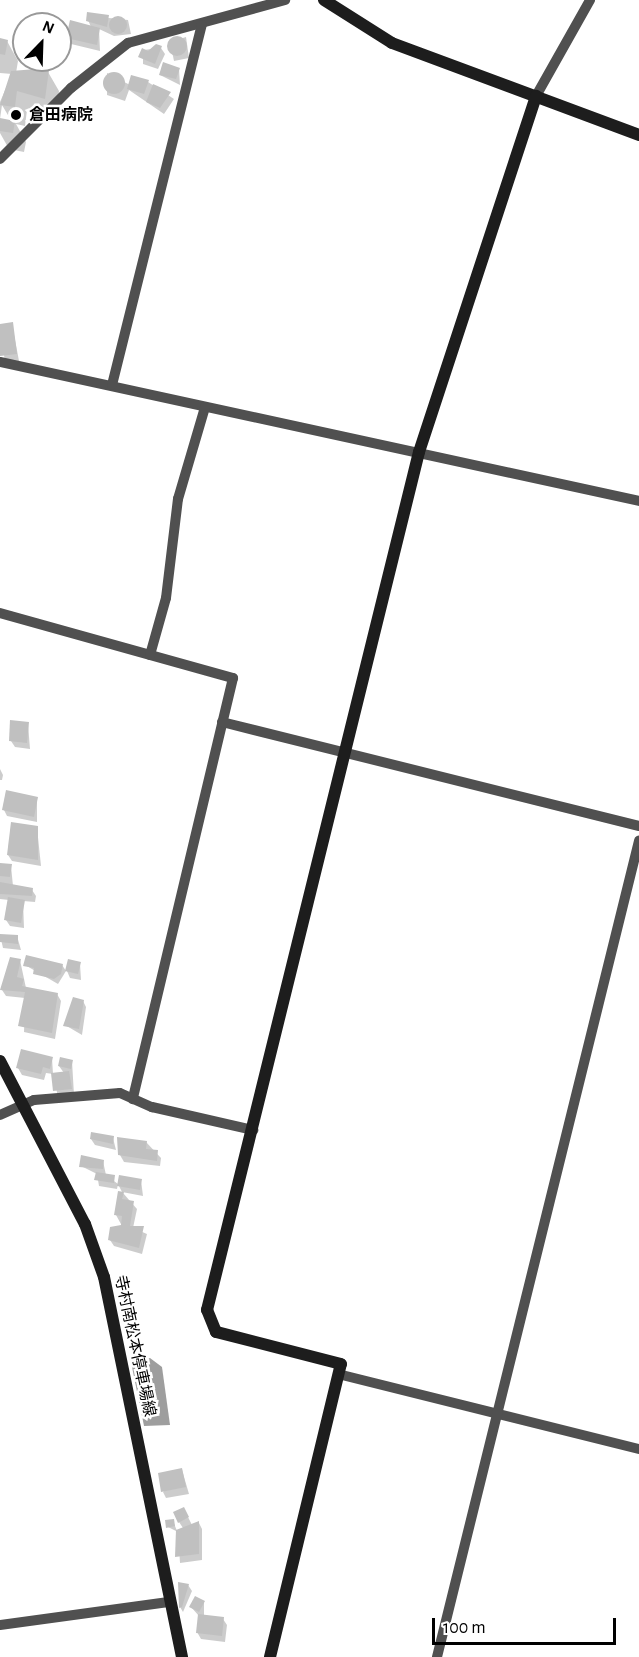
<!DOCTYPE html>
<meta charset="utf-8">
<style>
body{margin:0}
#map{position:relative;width:639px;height:1657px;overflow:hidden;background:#fff;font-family:"Alegreya Sans","Noto Sans JP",sans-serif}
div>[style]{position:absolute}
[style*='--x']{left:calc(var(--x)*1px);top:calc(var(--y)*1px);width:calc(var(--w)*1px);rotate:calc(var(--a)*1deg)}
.water>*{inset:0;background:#9e9e9e}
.shadow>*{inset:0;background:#0003}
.building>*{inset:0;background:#c0c0c0}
.round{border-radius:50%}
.street>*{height:10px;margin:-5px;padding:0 5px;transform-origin:5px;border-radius:5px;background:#505050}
.secondary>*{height:12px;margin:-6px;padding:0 6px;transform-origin:6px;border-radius:6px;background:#1d1d1d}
.dots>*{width:16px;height:16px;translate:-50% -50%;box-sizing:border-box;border:3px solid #fff;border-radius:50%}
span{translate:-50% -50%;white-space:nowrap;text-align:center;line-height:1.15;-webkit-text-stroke:5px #fff;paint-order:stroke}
.poi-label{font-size:16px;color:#000;font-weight:700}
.left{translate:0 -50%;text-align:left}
.street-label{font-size:16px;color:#000}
.north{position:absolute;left:12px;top:12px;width:60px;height:60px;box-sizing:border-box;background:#fff;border:2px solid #999;border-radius:50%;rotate:23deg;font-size:16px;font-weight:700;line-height:24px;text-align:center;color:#000}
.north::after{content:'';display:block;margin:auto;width:21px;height:27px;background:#000;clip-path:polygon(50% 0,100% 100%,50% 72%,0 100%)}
.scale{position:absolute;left:432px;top:1618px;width:184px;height:27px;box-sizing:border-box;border:3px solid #000;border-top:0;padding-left:8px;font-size:18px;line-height:21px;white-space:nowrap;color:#000;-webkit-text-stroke:4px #fff;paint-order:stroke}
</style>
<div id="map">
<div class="water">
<div style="clip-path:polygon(150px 1358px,162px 1367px,170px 1425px,144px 1426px,131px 1362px)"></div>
</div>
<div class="shadow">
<div style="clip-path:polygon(109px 18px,128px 20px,131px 34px,114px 36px,99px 29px,100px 51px,71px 44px,68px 38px,91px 27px,88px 20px)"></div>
<div style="clip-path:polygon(186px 37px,189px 58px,174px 61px,170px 42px)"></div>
<div style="clip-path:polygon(0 40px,7px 41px,18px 61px,16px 73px,48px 72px,59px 91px,56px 118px,27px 110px,25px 126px,16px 124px,26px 142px,24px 152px,9px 149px,0 133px,0 119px,12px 122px,2px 105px,0 119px,0 102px,12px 74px,0 73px)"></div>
<div style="clip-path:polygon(161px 48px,165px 54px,158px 69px,143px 64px,143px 50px)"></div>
<div style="clip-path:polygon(179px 69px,180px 85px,160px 75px)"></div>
<div style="clip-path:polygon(107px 73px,130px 85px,148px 82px,174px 99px,164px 114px,129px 90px,125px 101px,107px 95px)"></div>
<div style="clip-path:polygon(12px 324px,19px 361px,5px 362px,0 325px)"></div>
<div style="clip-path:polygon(28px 724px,30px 749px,15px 747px,11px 741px)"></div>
<div style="clip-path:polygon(0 769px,3px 775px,2px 780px,0 780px)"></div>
<div style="clip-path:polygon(37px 798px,37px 822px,7px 816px,4px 810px)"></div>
<div style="clip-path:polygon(37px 828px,41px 866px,12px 861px,8px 855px)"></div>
<div style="clip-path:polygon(0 864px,11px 866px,13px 886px,32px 890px,36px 896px,35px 902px,23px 901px,24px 928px,10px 926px,6px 920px,9px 900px,0 899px)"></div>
<div style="clip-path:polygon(0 935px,17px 936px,21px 950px,3px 948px)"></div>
<div style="clip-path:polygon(20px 960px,26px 988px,57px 994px,61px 1001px,55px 1039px,24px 1032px,25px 998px,6px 996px,2px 990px)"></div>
<div style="clip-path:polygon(80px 964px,81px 980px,70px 978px,67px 971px)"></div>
<div style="clip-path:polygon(25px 965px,62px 965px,66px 971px,58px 984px)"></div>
<div style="clip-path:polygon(83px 1001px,86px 1007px,82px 1035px,65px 1025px)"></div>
<div style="clip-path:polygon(52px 1058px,53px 1074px,64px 1073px,59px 1066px,72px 1061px,74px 1095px,58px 1097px,53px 1074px,46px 1073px,44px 1080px,22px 1075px,18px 1068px)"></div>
<div style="clip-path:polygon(113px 1138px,116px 1150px,95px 1145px,91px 1139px)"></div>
<div style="clip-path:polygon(146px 1142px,161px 1158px,160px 1166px,124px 1162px,120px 1155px)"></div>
<div style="clip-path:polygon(103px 1161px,106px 1175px,118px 1184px,141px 1180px,143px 1196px,122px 1192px,118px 1184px,117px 1189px,99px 1186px,97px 1174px,81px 1166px)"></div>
<div style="clip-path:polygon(123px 1193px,137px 1209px,133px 1228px,147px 1234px,142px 1254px,114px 1246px,110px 1240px,122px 1226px,116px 1215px)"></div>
<div style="clip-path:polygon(182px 1470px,189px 1494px,166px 1498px,163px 1492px)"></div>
<div style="clip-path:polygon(187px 1515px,192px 1525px,199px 1523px,202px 1529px,202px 1560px,180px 1563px,178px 1532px,168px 1527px,173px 1521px,177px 1531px,183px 1528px,179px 1522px)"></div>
<div style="clip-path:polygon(188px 1585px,192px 1591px,183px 1612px,180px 1607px)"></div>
<div style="clip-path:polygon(204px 1602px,204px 1617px,223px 1619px,227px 1625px,225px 1642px,201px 1639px,197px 1632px,199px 1616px,191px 1607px)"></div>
</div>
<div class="building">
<div style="clip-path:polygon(87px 12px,109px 15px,107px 27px,86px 21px)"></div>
<div class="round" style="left:109px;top:16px;width:18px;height:18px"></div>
<div style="clip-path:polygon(70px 20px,100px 28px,97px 45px,66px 38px)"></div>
<div class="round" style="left:167px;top:36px;width:20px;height:20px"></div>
<div style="clip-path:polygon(0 38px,8px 40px,5px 55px,0 54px)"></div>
<div style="clip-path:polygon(156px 44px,162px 46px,155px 64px,138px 57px,142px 48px,148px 51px)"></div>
<div style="clip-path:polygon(163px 62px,180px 68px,176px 79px,159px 75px)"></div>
<div style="clip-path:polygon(36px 69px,49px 70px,45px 99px,17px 91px,15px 107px,0 105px,11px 71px)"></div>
<div class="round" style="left:103px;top:72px;width:22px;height:22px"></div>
<div style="clip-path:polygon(131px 75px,149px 80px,144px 94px,127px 89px)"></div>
<div style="clip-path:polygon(153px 84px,171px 92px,160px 108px,146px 102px)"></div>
<div style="clip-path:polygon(0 118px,15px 121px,13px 133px,0 131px)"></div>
<div style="clip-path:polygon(13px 322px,17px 354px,0 356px,0 324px)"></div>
<div style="clip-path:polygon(10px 720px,29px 722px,27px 743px,9px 741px)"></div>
<div style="clip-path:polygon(6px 790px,38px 797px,34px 817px,2px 810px)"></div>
<div style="clip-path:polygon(11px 822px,38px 826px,38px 860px,7px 855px)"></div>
<div style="clip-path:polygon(0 863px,12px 864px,10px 877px,0 876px)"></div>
<div style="clip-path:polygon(0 882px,33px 888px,32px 896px,0 894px)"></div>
<div style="clip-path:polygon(8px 897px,25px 900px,21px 923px,4px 920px)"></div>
<div style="clip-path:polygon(0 934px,18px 935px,18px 944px,0 942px)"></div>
<div style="clip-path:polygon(26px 955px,63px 964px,61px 974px,54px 979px,33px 974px,34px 968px,23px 966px)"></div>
<div style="clip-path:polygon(10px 957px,21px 959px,17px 977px,24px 979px,22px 986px,58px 993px,52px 1033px,18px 1026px,25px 992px,0 990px)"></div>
<div style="clip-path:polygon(68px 959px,81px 962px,78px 974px,65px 971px)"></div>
<div style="clip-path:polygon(73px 997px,84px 1000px,79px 1029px,63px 1026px)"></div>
<div style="clip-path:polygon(21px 1049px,53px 1057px,50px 1069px,43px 1067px,41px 1074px,16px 1068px)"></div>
<div style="clip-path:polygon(60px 1057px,73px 1060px,71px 1069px,58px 1066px)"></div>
<div style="clip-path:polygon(69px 1071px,72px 1089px,53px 1091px,51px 1073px)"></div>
<div style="clip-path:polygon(91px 1132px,114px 1136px,113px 1144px,90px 1139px)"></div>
<div style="clip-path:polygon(117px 1137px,147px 1141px,146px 1149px,158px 1150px,157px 1161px,118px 1155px)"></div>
<div style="clip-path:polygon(81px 1155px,104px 1160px,103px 1169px,79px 1167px)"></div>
<div style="clip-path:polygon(96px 1172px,115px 1175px,114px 1183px,94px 1180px)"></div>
<div style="clip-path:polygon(119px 1175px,142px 1179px,140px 1190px,117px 1186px)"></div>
<div style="clip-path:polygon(118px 1191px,124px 1192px,122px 1199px,134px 1201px,130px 1226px,144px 1226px,139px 1248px,108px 1240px,110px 1227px,121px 1225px,122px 1216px,114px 1215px)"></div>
<div style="clip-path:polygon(182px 1468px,186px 1487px,161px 1492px,158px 1473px)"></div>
<div style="clip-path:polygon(184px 1507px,189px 1517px,178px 1523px,173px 1512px)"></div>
<div style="clip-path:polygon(174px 1519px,175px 1526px,166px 1528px,165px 1520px)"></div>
<div style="clip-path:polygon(199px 1521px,199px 1554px,175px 1557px,176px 1530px)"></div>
<div style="clip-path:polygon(178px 1582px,189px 1584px,182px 1607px,179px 1608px)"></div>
<div style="clip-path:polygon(195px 1596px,205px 1601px,199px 1612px,189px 1607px)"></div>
<div style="clip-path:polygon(198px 1614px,224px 1617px,222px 1636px,196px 1633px)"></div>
</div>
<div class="street">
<div style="--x:536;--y:96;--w:110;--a:-60.6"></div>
<div style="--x:0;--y:159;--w:100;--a:-45"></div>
<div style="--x:71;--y:88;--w:73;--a:-38.3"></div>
<div style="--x:128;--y:43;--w:163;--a:-15.3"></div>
<div style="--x:0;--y:362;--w:654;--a:12.27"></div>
<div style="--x:112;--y:385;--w:371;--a:-76"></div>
<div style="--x:0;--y:613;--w:242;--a:15.6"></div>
<div style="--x:233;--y:678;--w:433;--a:103.4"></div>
<div style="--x:150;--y:655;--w:59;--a:-74.3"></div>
<div style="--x:166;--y:598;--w:100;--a:-83.1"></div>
<div style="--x:178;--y:499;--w:96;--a:-73.6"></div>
<div style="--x:222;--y:722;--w:430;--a:14"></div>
<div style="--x:0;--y:1115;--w:37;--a:-24"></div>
<div style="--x:34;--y:1100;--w:86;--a:-4.7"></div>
<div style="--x:120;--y:1093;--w:35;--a:24"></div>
<div style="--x:152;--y:1107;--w:104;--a:12.8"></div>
<div style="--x:338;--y:1374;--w:310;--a:14"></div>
<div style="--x:0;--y:1625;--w:170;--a:-7.8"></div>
<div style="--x:437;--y:1657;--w:841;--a:-76.1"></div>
</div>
<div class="secondary">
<div style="--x:324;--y:0;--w:80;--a:32.3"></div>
<div style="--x:392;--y:43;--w:264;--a:20.4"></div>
<div style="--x:0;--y:1061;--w:184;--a:62.5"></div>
<div style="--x:85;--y:1224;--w:56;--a:70.3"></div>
<div style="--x:104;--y:1277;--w:388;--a:78.4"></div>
<div style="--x:270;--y:1657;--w:301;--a:-76.4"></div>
<div style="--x:341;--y:1364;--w:129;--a:-165.6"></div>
<div style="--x:216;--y:1332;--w:24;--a:-112"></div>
<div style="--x:207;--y:1310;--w:884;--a:-76.12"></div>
<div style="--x:419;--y:452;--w:375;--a:-71.8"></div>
</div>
<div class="dots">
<div style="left:16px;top:115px;background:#000"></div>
</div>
<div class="poi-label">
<span class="left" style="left:29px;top:115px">倉田病院</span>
</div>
<div class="street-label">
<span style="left:135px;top:1346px;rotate:78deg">寺村南松本停車場線</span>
</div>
<div class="north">N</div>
<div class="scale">100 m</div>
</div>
